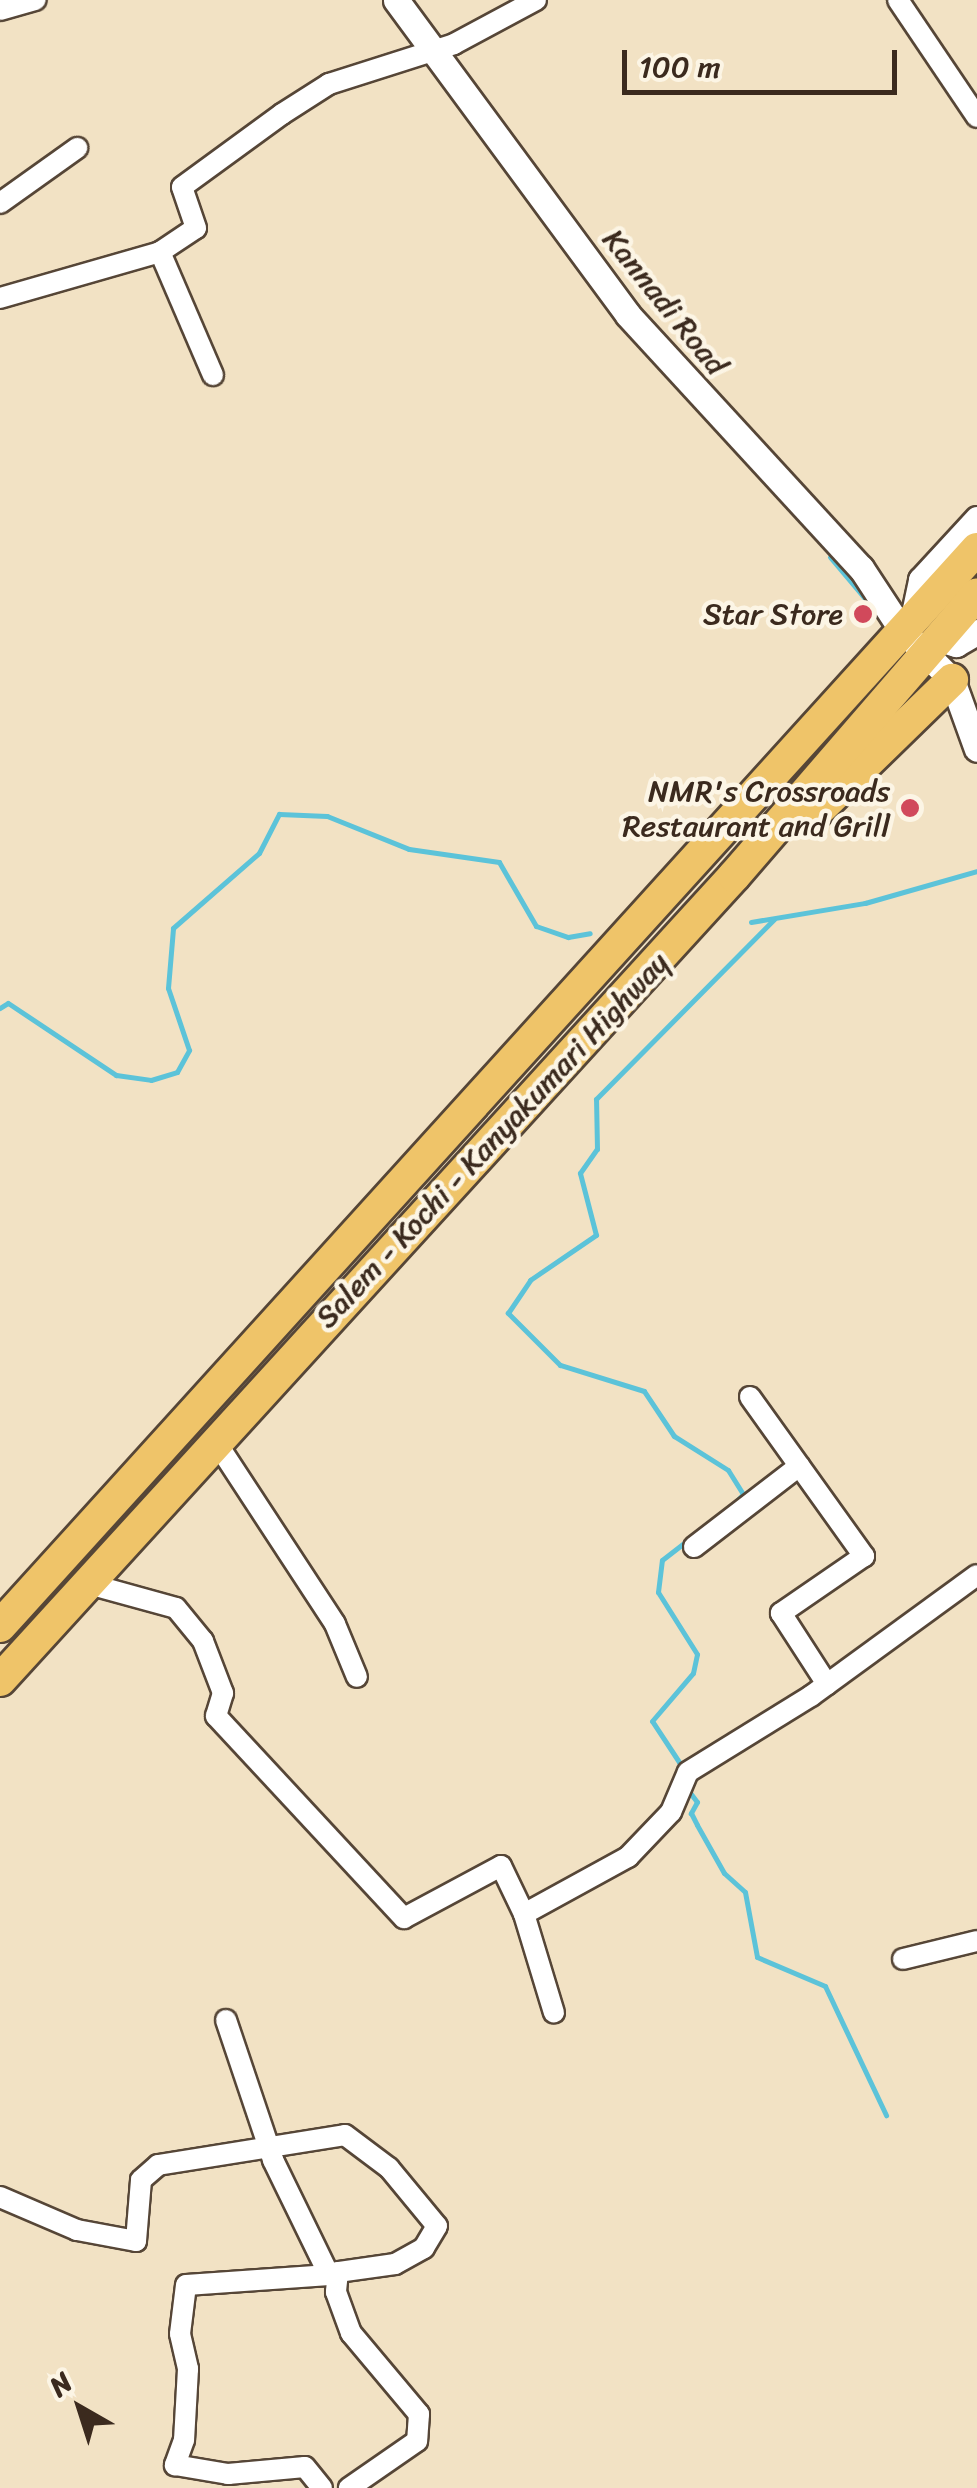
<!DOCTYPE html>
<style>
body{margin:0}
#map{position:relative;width:977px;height:2488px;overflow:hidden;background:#f2e2c4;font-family:Sriracha,sans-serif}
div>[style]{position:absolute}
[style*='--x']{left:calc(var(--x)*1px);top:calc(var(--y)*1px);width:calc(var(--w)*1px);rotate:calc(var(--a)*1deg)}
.stream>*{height:5px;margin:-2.5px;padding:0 2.5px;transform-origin:2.5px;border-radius:2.5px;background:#5cc3d9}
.roads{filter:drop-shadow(2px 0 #564637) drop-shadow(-2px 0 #564637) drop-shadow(0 2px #564637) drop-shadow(0 -2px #564637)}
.minor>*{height:20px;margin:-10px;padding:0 10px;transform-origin:10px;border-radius:10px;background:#fff}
.tertiary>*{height:25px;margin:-12.5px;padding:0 12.5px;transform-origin:12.5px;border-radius:12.5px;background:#fff}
.trunk>*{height:32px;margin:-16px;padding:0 16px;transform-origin:16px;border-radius:16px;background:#efc469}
.dots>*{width:28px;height:28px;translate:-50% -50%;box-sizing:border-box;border:5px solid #fcf5e5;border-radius:50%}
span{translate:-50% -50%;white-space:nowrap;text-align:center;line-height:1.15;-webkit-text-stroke:9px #fcf5e5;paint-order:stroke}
.street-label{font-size:30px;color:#3b2a1e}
.poi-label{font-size:30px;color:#3b2a1e}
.right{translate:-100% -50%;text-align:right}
.north{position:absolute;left:30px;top:2358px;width:100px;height:100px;-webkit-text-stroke:8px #fcf5e5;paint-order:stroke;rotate:321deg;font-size:28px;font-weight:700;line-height:40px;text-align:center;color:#3b2a1e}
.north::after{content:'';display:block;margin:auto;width:35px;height:45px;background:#3b2a1e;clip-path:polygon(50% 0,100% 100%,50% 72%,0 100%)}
.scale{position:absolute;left:622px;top:50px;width:275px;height:45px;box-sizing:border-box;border:5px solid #3b2a1e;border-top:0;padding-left:12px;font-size:30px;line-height:35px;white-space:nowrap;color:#3b2a1e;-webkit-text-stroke:8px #fcf5e5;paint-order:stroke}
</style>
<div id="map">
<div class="stream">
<div style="--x:830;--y:557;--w:67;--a:49.9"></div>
<div style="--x:751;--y:922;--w:116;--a:-9.5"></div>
<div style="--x:865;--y:903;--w:116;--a:-15.9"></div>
<div style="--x:0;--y:1008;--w:9;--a:-32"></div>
<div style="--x:8;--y:1003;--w:130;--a:33.7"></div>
<div style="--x:116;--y:1075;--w:35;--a:8"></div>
<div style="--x:151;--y:1080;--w:27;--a:-17"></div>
<div style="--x:177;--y:1072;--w:25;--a:-61"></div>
<div style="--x:189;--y:1050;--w:65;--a:-108.7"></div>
<div style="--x:168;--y:988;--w:60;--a:-85.2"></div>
<div style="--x:173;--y:928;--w:114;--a:-41.1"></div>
<div style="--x:259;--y:853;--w:44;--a:-62.9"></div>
<div style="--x:279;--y:814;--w:48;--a:2.4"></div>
<div style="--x:327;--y:816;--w:88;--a:21.9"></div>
<div style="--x:409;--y:849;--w:91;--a:8.2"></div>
<div style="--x:499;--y:862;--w:74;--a:60"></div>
<div style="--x:536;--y:926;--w:34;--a:19"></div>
<div style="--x:568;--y:937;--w:22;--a:-10"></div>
<div style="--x:734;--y:1504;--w:13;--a:-48"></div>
<div style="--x:743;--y:1494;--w:28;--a:-122"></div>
<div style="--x:728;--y:1470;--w:64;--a:-147.8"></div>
<div style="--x:674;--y:1436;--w:54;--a:-123.7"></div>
<div style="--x:644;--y:1391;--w:88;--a:-162.8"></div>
<div style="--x:560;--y:1365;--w:74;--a:-135"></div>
<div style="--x:508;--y:1313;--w:40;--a:-56"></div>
<div style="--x:530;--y:1280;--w:80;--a:-34.3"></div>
<div style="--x:596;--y:1235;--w:64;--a:-104.5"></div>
<div style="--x:580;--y:1173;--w:29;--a:-55"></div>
<div style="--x:597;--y:1149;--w:50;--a:-91.1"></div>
<div style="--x:596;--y:1099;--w:253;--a:-45.3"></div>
<div style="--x:683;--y:1768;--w:56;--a:-123.4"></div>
<div style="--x:652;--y:1721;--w:63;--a:-49.5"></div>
<div style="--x:693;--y:1673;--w:19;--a:-78"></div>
<div style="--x:697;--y:1654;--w:73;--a:-122.2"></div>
<div style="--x:658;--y:1592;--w:32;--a:-83"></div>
<div style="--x:662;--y:1560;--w:51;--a:-37.8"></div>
<div style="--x:688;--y:1790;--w:15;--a:53"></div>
<div style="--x:697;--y:1802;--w:13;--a:119"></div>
<div style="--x:691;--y:1813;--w:13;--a:63"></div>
<div style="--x:697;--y:1825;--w:55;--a:60.6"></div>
<div style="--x:724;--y:1873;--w:28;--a:42"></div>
<div style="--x:745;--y:1892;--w:66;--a:79.5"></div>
<div style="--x:757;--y:1957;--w:74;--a:23.1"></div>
<div style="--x:825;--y:1986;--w:143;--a:64.7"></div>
</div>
<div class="roads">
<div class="minor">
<div style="--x:898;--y:0;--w:141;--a:56"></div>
<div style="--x:0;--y:10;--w:37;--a:-16"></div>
<div style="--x:0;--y:203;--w:95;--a:-35.5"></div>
<div style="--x:160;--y:252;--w:134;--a:66.7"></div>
<div style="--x:0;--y:298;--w:166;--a:-16"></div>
<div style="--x:160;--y:252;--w:43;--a:-33.7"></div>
<div style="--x:196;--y:228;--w:43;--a:-108.9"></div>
<div style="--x:182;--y:187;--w:124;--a:-36.1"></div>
<div style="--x:282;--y:114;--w:56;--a:-32.6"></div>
<div style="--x:329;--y:84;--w:131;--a:-17.7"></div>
<div style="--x:454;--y:44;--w:93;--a:-28.2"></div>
<div style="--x:750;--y:1397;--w:196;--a:54.4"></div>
<div style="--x:864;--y:1556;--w:101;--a:145.5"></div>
<div style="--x:781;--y:1613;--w:85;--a:57.1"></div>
<div style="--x:216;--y:1442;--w:217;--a:56.8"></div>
<div style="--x:335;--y:1624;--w:57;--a:67.5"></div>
<div style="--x:694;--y:1547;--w:133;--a:-37.6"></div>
<div style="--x:89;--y:1584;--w:90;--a:15.4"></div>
<div style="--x:176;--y:1608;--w:43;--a:50.7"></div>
<div style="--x:203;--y:1641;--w:56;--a:69"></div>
<div style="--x:223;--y:1693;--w:24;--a:107"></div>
<div style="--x:216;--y:1716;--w:276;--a:47.1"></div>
<div style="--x:404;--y:1918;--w:110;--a:-28.2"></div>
<div style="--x:501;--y:1866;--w:53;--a:64.4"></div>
<div style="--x:524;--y:1914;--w:103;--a:73.1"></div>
<div style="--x:524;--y:1914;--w:119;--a:-28.7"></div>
<div style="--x:628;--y:1857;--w:62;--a:-46.3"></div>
<div style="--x:671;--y:1812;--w:43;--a:-67"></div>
<div style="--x:688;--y:1772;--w:145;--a:-31.7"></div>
<div style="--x:811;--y:1696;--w:205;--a:-36.1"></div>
<div style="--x:903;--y:1959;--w:76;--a:-13.7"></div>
<div style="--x:226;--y:2020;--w:148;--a:71.4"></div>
<div style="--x:273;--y:2160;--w:128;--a:64"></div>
<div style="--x:329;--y:2275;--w:143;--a:176"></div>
<div style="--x:186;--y:2285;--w:49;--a:97"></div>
<div style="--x:180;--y:2334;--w:36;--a:77"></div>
<div style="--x:188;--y:2369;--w:71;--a:93.2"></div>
<div style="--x:184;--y:2440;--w:27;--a:110"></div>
<div style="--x:175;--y:2465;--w:54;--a:9.6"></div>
<div style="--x:228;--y:2474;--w:77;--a:-5.2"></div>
<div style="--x:305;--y:2467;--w:27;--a:51"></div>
<div style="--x:0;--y:2197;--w:84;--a:23.2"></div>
<div style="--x:77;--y:2230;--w:60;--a:10.6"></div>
<div style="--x:136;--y:2241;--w:61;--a:-85.3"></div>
<div style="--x:141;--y:2180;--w:23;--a:-41"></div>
<div style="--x:158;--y:2165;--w:189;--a:-9.1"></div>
<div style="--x:345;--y:2135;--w:55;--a:36.9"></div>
<div style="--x:389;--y:2168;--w:75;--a:50.4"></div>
<div style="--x:437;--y:2226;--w:26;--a:121"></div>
<div style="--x:424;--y:2248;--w:33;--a:151"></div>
<div style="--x:395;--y:2264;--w:58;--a:172"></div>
<div style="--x:338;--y:2272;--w:20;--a:96"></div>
<div style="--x:336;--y:2292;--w:44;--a:69.9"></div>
<div style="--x:351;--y:2333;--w:106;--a:50"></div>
<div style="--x:419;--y:2414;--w:27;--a:94"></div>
<div style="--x:417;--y:2441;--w:83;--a:145.3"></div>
</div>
<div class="tertiary">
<div style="--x:396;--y:0;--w:391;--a:53.6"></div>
<div style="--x:628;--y:315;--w:344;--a:47.4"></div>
<div style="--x:861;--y:568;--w:73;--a:56.7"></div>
<div style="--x:901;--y:629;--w:72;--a:45"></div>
<div style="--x:952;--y:680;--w:73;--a:70.1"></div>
<div style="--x:913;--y:618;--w:39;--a:-78"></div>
<div style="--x:921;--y:580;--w:83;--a:-47.4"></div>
<div style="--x:937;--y:638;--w:20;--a:18"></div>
<div style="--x:956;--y:644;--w:24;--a:-30"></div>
</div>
<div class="trunk">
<div style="--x:808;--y:820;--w:201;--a:-44.2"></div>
<div style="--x:0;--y:1626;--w:1454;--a:-47.79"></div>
<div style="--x:0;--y:1680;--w:1089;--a:-47.61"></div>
<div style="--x:734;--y:876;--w:372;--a:-49.2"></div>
</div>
</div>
<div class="dots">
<div style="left:863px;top:614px;background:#d1495b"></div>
<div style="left:910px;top:808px;background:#d1495b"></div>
</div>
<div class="street-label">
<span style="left:665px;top:302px;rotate:51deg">Kannadi Road</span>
<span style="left:492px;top:1140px;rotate:-47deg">Salem - Kochi - Kanyakumari Highway</span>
</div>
<div class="poi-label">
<span class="right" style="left:843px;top:614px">Star Store</span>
<span class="right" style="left:890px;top:808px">NMR's Crossroads<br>Restaurant and Grill</span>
</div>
<div class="north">N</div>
<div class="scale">100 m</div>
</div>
